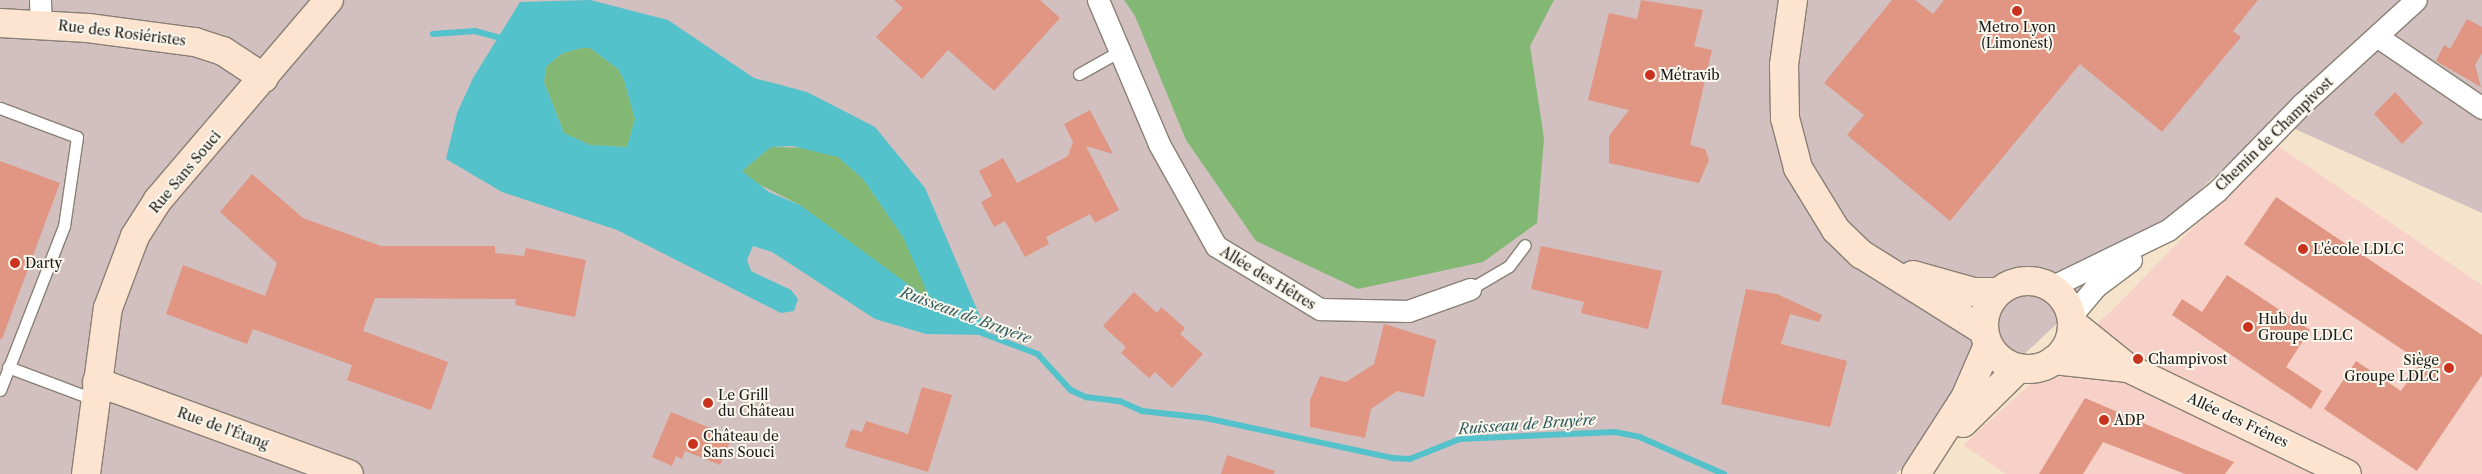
<!DOCTYPE html>
<meta charset="utf-8">
<style>
body{margin:0}
#map{position:relative;width:2482px;height:474px;overflow:hidden;background:#f5e4cb;font-family:"Libre Caslon Text",serif}
div>[style]{position:absolute}
[style*='--x']{left:calc(var(--x)*1px);top:calc(var(--y)*1px);width:calc(var(--w)*1px);rotate:calc(var(--a)*1deg)}
.built>*{inset:0;background:#f7d1c7}
.industrial>*{inset:0;background:#d2bfc0}
.forest>*{inset:0;background:#82b874}
.water>*{inset:0;background:#54c2ca}
.stream>*{height:5.5px;margin:-2.75px;padding:0 2.75px;transform-origin:2.75px;border-radius:2.75px;background:#54c2ca}
.building>*{inset:0;background:#e09682}
.roads{filter:drop-shadow(1px 0 #888074) drop-shadow(-1px 0 #888074) drop-shadow(0 1px #888074) drop-shadow(0 -1px #888074)}
.lane>*{height:11px;margin:-5.5px;padding:0 5.5px;transform-origin:5.5px;border-radius:5.5px;background:#fff}
.street>*{height:21px;margin:-10.5px;padding:0 10.5px;transform-origin:10.5px;border-radius:10.5px;background:#fff}
.secondary>*{height:28px;margin:-14px;padding:0 14px;transform-origin:14px;border-radius:14px;background:#fde4d1}
.secondary>.ring{margin:-14px;padding:0;box-sizing:content-box;background:none;border:28px solid #fde4d1;border-radius:50%}
.dots>*{width:14px;height:14px;translate:-50% -50%;box-sizing:border-box;border:2px solid #fbf7ec;border-radius:50%}
span{translate:-50% -50%;white-space:nowrap;text-align:center;line-height:1.15;-webkit-text-stroke:4px #fbf7ec;paint-order:stroke}
.poi-label{font-size:14px;color:#1c1c1c}
.left{translate:0 -50%;text-align:left}
.right{translate:-100% -50%;text-align:right}
.street-label{font-size:14px;color:#1c1c1c}
.water-label{font-size:15px;color:#325e62;font-style:italic}
</style>
<div id="map">
<div class="built">
<div style="clip-path:polygon(2275px 144px,2482px 285px,2482px 474px,2006px 474px,1963px 445px,2112px 310px)"></div>
</div>
<div class="industrial">
<div style="clip-path:polygon(0 0,2482px 0,2482px 213px,2275px 120px,1896px 474px,0 474px)"></div>
</div>
<div class="forest">
<div style="clip-path:polygon(1124px 0,1554px 0,1530px 46px,1544px 138px,1537px 223px,1483px 262px,1358px 289px,1256px 241px,1186px 140px,1135px 16px)"></div>
<div style="clip-path:polygon(581px 48px,590px 48px,618px 69px,624px 80px,635px 119px,627px 147px,590px 145px,564px 133px,544px 82px,546px 67px,561px 54px)"></div>
<div style="clip-path:polygon(771px 147px,812px 148px,838px 157px,863px 179px,903px 237px,934px 299px,923px 298px,800px 205px,749px 179px,742px 171px)"></div>
</div>
<div class="water">
<div style="clip-path:polygon(evenodd,590px 0,668px 20px,754px 78px,807px 92px,875px 127px,925px 188px,988px 335px,926px 334px,875px 319px,772px 252px,753px 246px,747px 260px,751px 271px,791px 290px,798px 299px,794px 311px,781px 313px,617px 230px,502px 192px,446px 159px,457px 113px,473px 78px,520px 2px,590px 0,581px 48px,590px 48px,618px 69px,624px 80px,635px 119px,627px 147px,590px 145px,564px 133px,544px 82px,546px 67px,561px 54px,581px 48px,590px 0,792px 146px,838px 157px,863px 179px,903px 237px,931px 301px,800px 205px,769px 192px,742px 171px,771px 147px,792px 146px)"></div>
</div>
<div class="stream">
<div style="--x:433;--y:34;--w:42;--a:-4.1"></div>
<div style="--x:475;--y:31;--w:27;--a:15"></div>
<div style="--x:501;--y:38;--w:6;--a:72"></div>
<div style="--x:982;--y:333;--w:60;--a:20.6"></div>
<div style="--x:1038;--y:354;--w:49;--a:47.5"></div>
<div style="--x:1071;--y:390;--w:17;--a:25"></div>
<div style="--x:1086;--y:397;--w:34;--a:7"></div>
<div style="--x:1120;--y:401;--w:24;--a:24"></div>
<div style="--x:1142;--y:411;--w:64;--a:6.2"></div>
<div style="--x:1206;--y:418;--w:190;--a:12.1"></div>
<div style="--x:1392;--y:458;--w:18;--a:3"></div>
<div style="--x:1410;--y:459;--w:54;--a:-21.8"></div>
<div style="--x:1460;--y:439;--w:155;--a:-2.6"></div>
<div style="--x:1615;--y:432;--w:25;--a:11"></div>
<div style="--x:1640;--y:437;--w:92;--a:23.8"></div>
</div>
<div class="building">
<div style="clip-path:polygon(894px 0,1040px 0,1060px 18px,994px 91px,948px 50px,922px 79px,876px 37px,903px 8px)"></div>
<div style="clip-path:polygon(1641px 0,1703px 10px,1694px 46px,1712px 50px,1690px 145px,1705px 149px,1709px 160px,1699px 183px,1609px 163px,1609px 136px,1629px 110px,1588px 100px,1609px 13px,1637px 19px)"></div>
<div style="clip-path:polygon(1892px 0,1915px 0,1933px 14px,1944px 0,2258px 0,2233px 31px,2241px 37px,2162px 132px,2080px 64px,1950px 221px,1847px 135px,1864px 115px,1824px 83px)"></div>
<div style="clip-path:polygon(2467px 19px,2482px 27px,2482px 53px,2475px 65px,2481px 87px,2436px 61px,2444px 45px,2450px 49px)"></div>
<div style="clip-path:polygon(2395px 92px,2423px 123px,2402px 144px,2374px 114px)"></div>
<div style="clip-path:polygon(1090px 110px,1113px 154px,1086px 146px,1119px 210px,1095px 223px,1090px 214px,1046px 237px,1049px 244px,1025px 257px,1005px 221px,994px 227px,981px 202px,992px 196px,979px 171px,1003px 158px,1017px 183px,1068px 156px,1073px 142px,1064px 124px)"></div>
<div style="clip-path:polygon(0 161px,60px 183px,2px 339px,0 339px)"></div>
<div style="clip-path:polygon(252px 174px,303px 218px,381px 246px,495px 246px,495px 253px,524px 256px,526px 248px,586px 260px,575px 317px,515px 305px,516px 299px,375px 298px,363px 331px,448px 362px,431px 410px,347px 380px,352px 365px,253px 329px,247px 344px,166px 314px,183px 265px,265px 296px,277px 263px,220px 212px)"></div>
<div style="clip-path:polygon(2276px 197px,2482px 335px,2482px 375px,2417px 471px,2324px 409px,2356px 361px,2401px 391px,2421px 362px,2244px 244px)"></div>
<div style="clip-path:polygon(1541px 246px,1662px 271px,1648px 329px,1581px 313px,1584px 302px,1531px 289px)"></div>
<div style="clip-path:polygon(2227px 275px,2310px 330px,2286px 367px,2322px 391px,2311px 409px,2172px 315px,2182px 299px,2202px 312px)"></div>
<div style="clip-path:polygon(1746px 289px,1777px 294px,1822px 315px,1819px 322px,1790px 314px,1781px 344px,1847px 361px,1830px 427px,1721px 404px)"></div>
<div style="clip-path:polygon(1134px 292px,1157px 313px,1161px 307px,1185px 328px,1180px 334px,1203px 354px,1172px 388px,1155px 372px,1149px 378px,1121px 353px,1126px 347px,1103px 326px)"></div>
<div style="clip-path:polygon(1384px 324px,1436px 340px,1424px 397px,1397px 391px,1371px 409px,1365px 438px,1310px 427px,1310px 400px,1320px 376px,1346px 382px,1374px 364px)"></div>
<div style="clip-path:polygon(922px 387px,952px 395px,928px 472px,845px 447px,851px 429px,862px 432px,866px 421px,908px 434px)"></div>
<div style="clip-path:polygon(2085px 398px,2234px 462px,2225px 474px,2185px 474px,2103px 442px,2083px 474px,2039px 474px)"></div>
<div style="clip-path:polygon(671px 412px,732px 437px,720px 465px,685px 451px,682px 459px,676px 456px,672px 466px,652px 457px)"></div>
<div style="clip-path:polygon(1227px 455px,1275px 471px,1274px 474px,1221px 474px)"></div>
</div>
<div class="roads">
<div class="lane">
<div style="--x:1079;--y:74;--w:47;--a:-29.3"></div>
<div style="--x:0;--y:108;--w:82;--a:20.6"></div>
<div style="--x:77;--y:137;--w:90;--a:98.3"></div>
<div style="--x:64;--y:226;--w:176;--a:111.3"></div>
<div style="--x:1470;--y:289;--w:45;--a:-30.5"></div>
<div style="--x:1509;--y:266;--w:26;--a:-53"></div>
<div style="--x:8;--y:367;--w:94;--a:20.6"></div>
</div>
<div class="street">
<div style="--x:40;--y:0;--w:24;--a:88"></div>
<div style="--x:1098;--y:0;--w:156;--a:67"></div>
<div style="--x:1159;--y:144;--w:117;--a:60.8"></div>
<div style="--x:1216;--y:246;--w:122;--a:31.2"></div>
<div style="--x:1320;--y:309;--w:88;--a:1.3"></div>
<div style="--x:1408;--y:311;--w:66;--a:-19.5"></div>
<div style="--x:2378;--y:37;--w:126;--a:34.3"></div>
<div style="--x:2051;--y:287;--w:130;--a:-26"></div>
<div style="--x:2168;--y:230;--w:63;--a:-38.5"></div>
<div style="--x:2217;--y:191;--w:122;--a:-45.7"></div>
<div style="--x:2302;--y:104;--w:154;--a:-42.4"></div>
<div style="--x:2071;--y:316;--w:38;--a:-50"></div>
<div style="--x:2095;--y:287;--w:45;--a:-36.9"></div>
</div>
<div class="secondary">
<div style="--x:1793;--y:0;--w:66;--a:97.9"></div>
<div style="--x:1784;--y:65;--w:53;--a:88.9"></div>
<div style="--x:1785;--y:118;--w:52;--a:75.4"></div>
<div style="--x:1798;--y:168;--w:73;--a:58.5"></div>
<div style="--x:1836;--y:230;--w:35;--a:44"></div>
<div style="--x:1861;--y:254;--w:145;--a:32"></div>
<div style="--x:0;--y:23;--w:88;--a:3.3"></div>
<div style="--x:88;--y:28;--w:108;--a:7.5"></div>
<div style="--x:195;--y:42;--w:29;--a:18"></div>
<div style="--x:223;--y:51;--w:49;--a:33.4"></div>
<div style="--x:1913;--y:275;--w:63;--a:15.6"></div>
<div style="--x:1974;--y:292;--w:24;--a:0"></div>
<div class="ring" style="left:1984px;top:281px;width:60px;height:60px"></div>
<div style="--x:2072;--y:323;--w:72;--a:38.8"></div>
<div style="--x:2128;--y:368;--w:243;--a:25.8"></div>
<div style="--x:2054;--y:360;--w:74;--a:6.2"></div>
<div style="--x:97;--y:382;--w:268;--a:20.1"></div>
<div style="--x:1963;--y:423;--w:78;--a:-44.5"></div>
<div style="--x:86;--y:474;--w:167;--a:-82.5"></div>
<div style="--x:108;--y:308;--w:77;--a:-69.4"></div>
<div style="--x:135;--y:236;--w:43;--a:-57.4"></div>
<div style="--x:158;--y:200;--w:263;--a:-49.5"></div>
<div style="--x:1916;--y:474;--w:90;--a:-57.2"></div>
<div style="--x:1965;--y:398;--w:58;--a:-66.5"></div>
</div>
</div>
<div class="dots">
<div style="left:2017px;top:11px;background:#c8321e"></div>
<div style="left:1650px;top:75px;background:#c8321e"></div>
<div style="left:2303px;top:249px;background:#c8321e"></div>
<div style="left:15px;top:263px;background:#c8321e"></div>
<div style="left:2248px;top:327px;background:#c8321e"></div>
<div style="left:2138px;top:359px;background:#c8321e"></div>
<div style="left:2449px;top:368px;background:#c8321e"></div>
<div style="left:708px;top:403px;background:#c8321e"></div>
<div style="left:2104px;top:420px;background:#c8321e"></div>
<div style="left:693px;top:444px;background:#c8321e"></div>
</div>
<div class="poi-label">
<span style="left:2017px;top:35px">Metro Lyon<br>(Limonest)</span>
<span class="left" style="left:1660px;top:75px">Métravib</span>
<span class="left" style="left:2313px;top:249px">L'école LDLC</span>
<span class="left" style="left:25px;top:263px">Darty</span>
<span class="left" style="left:2258px;top:327px">Hub du<br>Groupe LDLC</span>
<span class="left" style="left:2148px;top:359px">Champivost</span>
<span class="right" style="left:2439px;top:368px">Siège<br>Groupe LDLC</span>
<span class="left" style="left:718px;top:403px">Le Grill<br>du Château</span>
<span class="left" style="left:2114px;top:420px">ADP</span>
<span class="left" style="left:703px;top:444px">Château de<br>Sans Souci</span>
</div>
<div class="street-label">
<span style="left:122px;top:33px;rotate:7deg">Rue des Rosiéristes</span>
<span style="left:2274px;top:134px;rotate:-44deg">Chemin de Champivost</span>
<span style="left:185px;top:172px;rotate:-50deg">Rue Sans Souci</span>
<span style="left:1268px;top:278px;rotate:31deg">Allée des Hêtres</span>
<span style="left:2238px;top:420px;rotate:25deg">Allée des Frênes</span>
<span style="left:223px;top:428px;rotate:20deg">Rue de l'Étang</span>
</div>
<div class="water-label">
<span style="left:966px;top:315px;rotate:20deg">Ruisseau de Bruyère</span>
<span style="left:1527px;top:424px;rotate:-4deg">Ruisseau de Bruyère</span>
</div>
</div>
